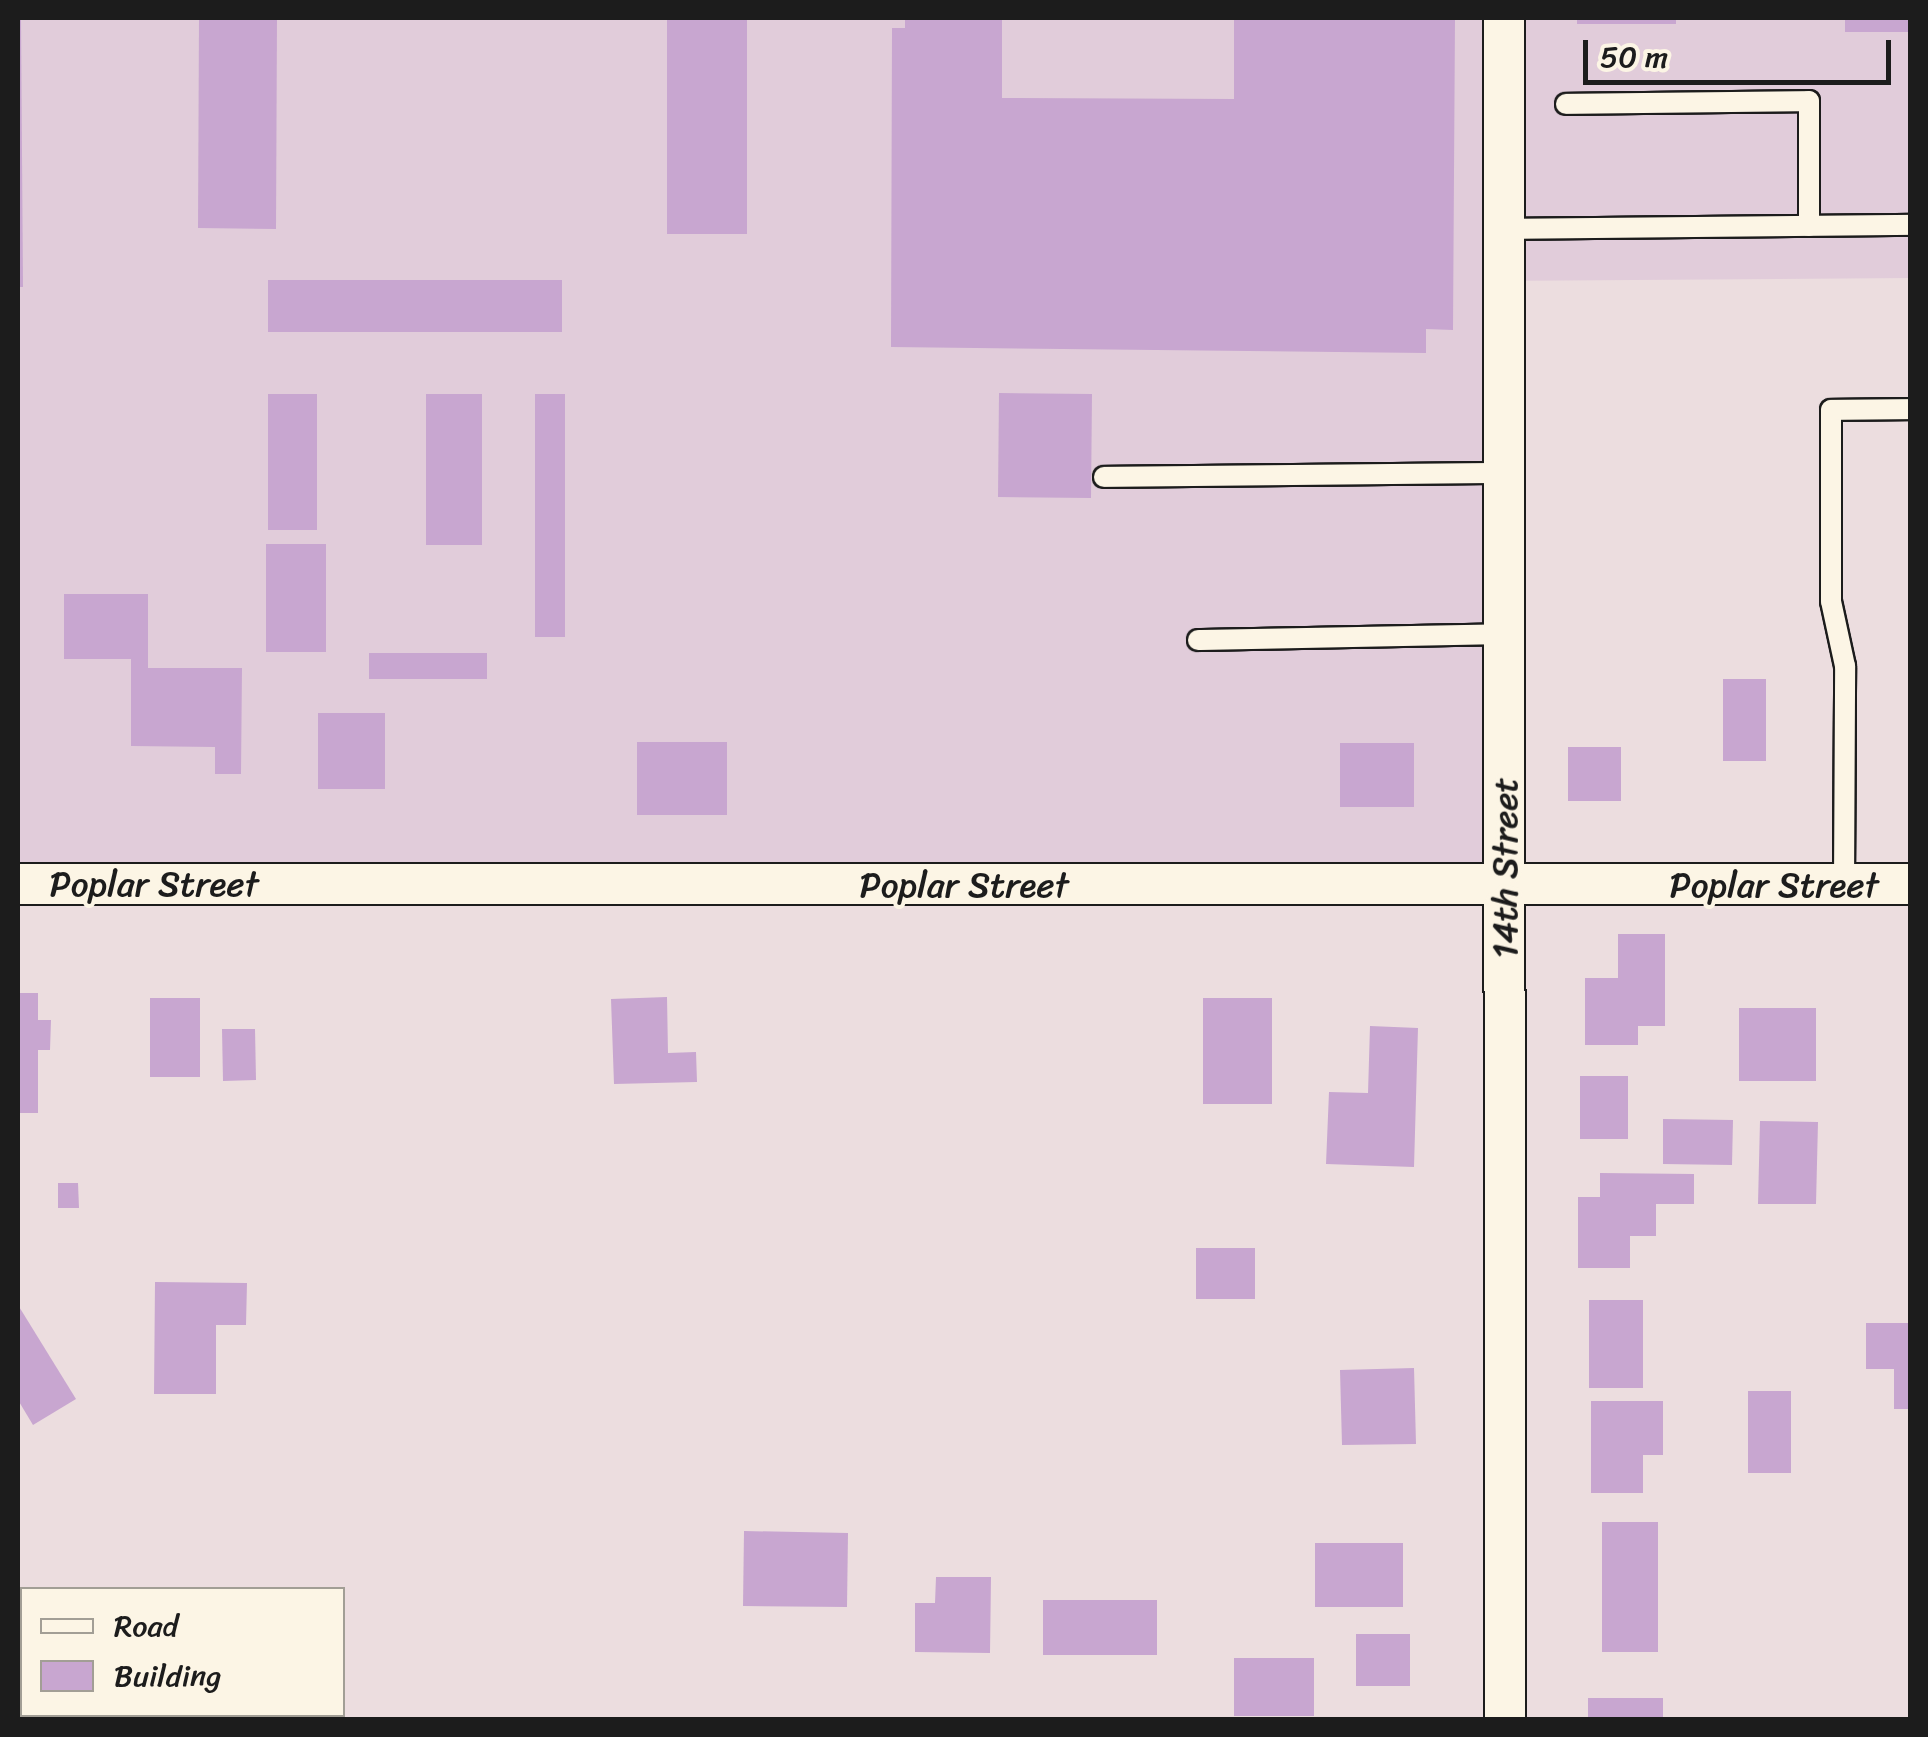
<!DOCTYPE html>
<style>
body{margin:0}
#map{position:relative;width:1928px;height:1737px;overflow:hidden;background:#ecdddf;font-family:Sriracha,sans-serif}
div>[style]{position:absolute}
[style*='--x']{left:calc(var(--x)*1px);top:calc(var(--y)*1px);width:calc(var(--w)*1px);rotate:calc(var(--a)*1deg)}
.built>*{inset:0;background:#e1ccda}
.building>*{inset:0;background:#c8a6d0}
.roads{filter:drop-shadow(2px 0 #1c1c1c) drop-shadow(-2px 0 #1c1c1c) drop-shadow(0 2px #1c1c1c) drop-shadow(0 -2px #1c1c1c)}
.lane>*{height:20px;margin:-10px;padding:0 10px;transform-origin:10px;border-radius:10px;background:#fcf5e5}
.street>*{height:40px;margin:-20px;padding:0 20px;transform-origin:20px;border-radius:20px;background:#fcf5e5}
span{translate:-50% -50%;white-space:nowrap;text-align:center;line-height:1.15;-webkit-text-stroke:8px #fcf5e5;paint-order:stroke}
.street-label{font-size:35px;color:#1c1c1c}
.frame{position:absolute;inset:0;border:20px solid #1c1c1c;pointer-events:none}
.legend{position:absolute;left:20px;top:1587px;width:325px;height:130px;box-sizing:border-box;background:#fcf5e5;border:2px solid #a29e95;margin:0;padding:12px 18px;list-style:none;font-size:30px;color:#1c1c1c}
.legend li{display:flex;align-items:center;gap:20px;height:50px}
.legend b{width:50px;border:2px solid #a29e95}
.scale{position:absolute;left:1583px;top:40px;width:308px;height:45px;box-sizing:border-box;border:5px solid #1c1c1c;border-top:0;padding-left:12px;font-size:30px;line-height:35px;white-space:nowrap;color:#1c1c1c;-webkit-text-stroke:8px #fcf5e5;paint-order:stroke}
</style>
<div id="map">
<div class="built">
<div style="clip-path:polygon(18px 18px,1910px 18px,1910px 278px,1505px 281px,1504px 886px,18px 884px)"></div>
</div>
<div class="building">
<div style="clip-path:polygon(18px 18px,21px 18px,23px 287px,18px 287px)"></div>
<div style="clip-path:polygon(199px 18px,277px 18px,276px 229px,198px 228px)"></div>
<div style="clip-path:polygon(667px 18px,747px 18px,747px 234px,667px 234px)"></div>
<div style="clip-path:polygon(905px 18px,1002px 18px,1002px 98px,1234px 99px,1234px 18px,1455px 18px,1453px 330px,1426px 329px,1426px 353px,891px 347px,892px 28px,905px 28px)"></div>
<div style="clip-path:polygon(1577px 18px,1676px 18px,1676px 24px,1577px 24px)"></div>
<div style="clip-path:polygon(1845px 18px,1910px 18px,1910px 32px,1845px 32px)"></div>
<div style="clip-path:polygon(268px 280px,562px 280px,562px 332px,268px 332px)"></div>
<div style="clip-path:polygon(999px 393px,1092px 394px,1091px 498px,998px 497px)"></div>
<div style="clip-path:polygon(268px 394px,317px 394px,317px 530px,268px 530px)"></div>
<div style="clip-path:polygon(426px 394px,482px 394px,482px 545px,426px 545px)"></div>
<div style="clip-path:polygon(535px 394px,565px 394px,565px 637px,535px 637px)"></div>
<div style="clip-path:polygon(266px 544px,326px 544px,326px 652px,266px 652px)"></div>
<div style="clip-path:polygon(64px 594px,148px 594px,148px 668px,242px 668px,241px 774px,215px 774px,215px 747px,131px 746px,131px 659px,64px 659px)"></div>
<div style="clip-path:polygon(369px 653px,487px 653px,487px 679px,369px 679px)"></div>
<div style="clip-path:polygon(1723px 679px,1766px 679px,1766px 761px,1723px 761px)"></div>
<div style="clip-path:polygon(318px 713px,385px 713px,385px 789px,318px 789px)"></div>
<div style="clip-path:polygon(637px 742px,727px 742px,727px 815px,637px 815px)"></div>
<div style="clip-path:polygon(1340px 743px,1414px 743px,1414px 807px,1340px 807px)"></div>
<div style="clip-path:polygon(1568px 747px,1621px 747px,1621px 801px,1568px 801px)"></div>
<div style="clip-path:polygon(1618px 934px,1665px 934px,1665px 1026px,1638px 1026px,1638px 1045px,1585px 1045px,1585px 978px,1618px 978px)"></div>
<div style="clip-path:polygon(18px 993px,38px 993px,38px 1020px,51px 1020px,50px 1050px,38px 1050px,38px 1113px,18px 1113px)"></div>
<div style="clip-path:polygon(667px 997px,668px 1053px,696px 1052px,697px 1082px,614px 1084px,611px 999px)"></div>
<div style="clip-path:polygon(150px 998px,200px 998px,200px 1077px,150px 1077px)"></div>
<div style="clip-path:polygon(1203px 998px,1272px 998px,1272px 1104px,1203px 1104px)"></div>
<div style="clip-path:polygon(1739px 1008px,1816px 1008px,1816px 1081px,1739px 1081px)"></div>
<div style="clip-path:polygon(1370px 1026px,1418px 1028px,1414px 1167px,1326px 1164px,1329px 1092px,1368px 1093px)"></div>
<div style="clip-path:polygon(222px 1029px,255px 1029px,256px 1080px,223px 1081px)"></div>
<div style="clip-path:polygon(1580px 1076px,1628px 1076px,1628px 1139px,1580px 1139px)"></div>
<div style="clip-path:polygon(1663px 1119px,1733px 1120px,1732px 1165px,1663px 1164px)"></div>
<div style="clip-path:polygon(1760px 1121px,1818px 1122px,1816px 1204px,1758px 1204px)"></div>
<div style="clip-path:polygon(1600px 1173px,1694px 1174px,1694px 1204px,1656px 1204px,1656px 1236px,1630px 1236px,1630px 1268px,1578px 1268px,1578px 1197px,1600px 1197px)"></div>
<div style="clip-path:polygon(58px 1183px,78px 1183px,79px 1208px,58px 1208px)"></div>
<div style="clip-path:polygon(1196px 1248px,1255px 1248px,1255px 1299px,1196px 1299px)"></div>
<div style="clip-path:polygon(155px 1282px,247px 1283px,246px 1325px,216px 1325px,216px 1394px,154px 1394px)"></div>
<div style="clip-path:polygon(1589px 1300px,1643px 1300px,1643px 1388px,1589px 1388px)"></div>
<div style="clip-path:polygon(18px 1305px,76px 1399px,33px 1425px,18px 1400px)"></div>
<div style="clip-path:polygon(1866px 1323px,1910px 1323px,1910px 1409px,1894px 1409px,1894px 1369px,1866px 1369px)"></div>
<div style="clip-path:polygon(1414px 1368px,1416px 1444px,1342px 1445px,1340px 1370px)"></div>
<div style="clip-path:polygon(1748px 1391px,1791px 1391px,1791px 1473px,1748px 1473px)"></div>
<div style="clip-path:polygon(1591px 1401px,1663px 1401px,1663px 1455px,1643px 1455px,1643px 1493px,1591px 1493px)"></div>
<div style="clip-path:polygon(1602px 1522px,1658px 1522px,1658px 1652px,1602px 1652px)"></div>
<div style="clip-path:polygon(744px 1531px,848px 1533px,847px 1607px,743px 1606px)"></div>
<div style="clip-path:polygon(1315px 1543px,1403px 1543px,1403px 1607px,1315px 1607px)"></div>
<div style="clip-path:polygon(936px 1577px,991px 1577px,990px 1653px,915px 1652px,915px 1603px,935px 1603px)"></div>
<div style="clip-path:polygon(1043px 1600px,1157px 1600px,1157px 1655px,1043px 1655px)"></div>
<div style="clip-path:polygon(1356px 1634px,1410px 1634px,1410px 1686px,1356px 1686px)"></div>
<div style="clip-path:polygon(1234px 1658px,1314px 1658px,1314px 1716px,1234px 1716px)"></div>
<div style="clip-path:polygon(1588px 1698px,1663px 1698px,1663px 1720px,1588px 1720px)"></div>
<div style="clip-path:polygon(65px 1714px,101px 1714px,101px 1720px,65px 1720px)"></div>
</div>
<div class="roads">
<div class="lane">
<div style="--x:1566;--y:104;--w:243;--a:-0.7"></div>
<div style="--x:1809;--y:101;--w:125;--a:90"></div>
<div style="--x:1505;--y:229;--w:405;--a:-0.6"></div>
<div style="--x:1104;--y:477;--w:402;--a:-0.6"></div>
<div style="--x:1198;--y:640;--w:309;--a:-1.1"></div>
<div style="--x:1844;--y:885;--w:219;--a:-89.7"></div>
<div style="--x:1845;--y:666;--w:66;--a:-102.2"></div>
<div style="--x:1831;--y:601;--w:191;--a:-90"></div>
<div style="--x:1831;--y:410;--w:79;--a:-0.7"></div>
</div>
<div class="street">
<div style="--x:1504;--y:18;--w:1702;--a:89.97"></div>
<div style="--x:18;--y:884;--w:1892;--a:0"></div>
</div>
</div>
<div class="street-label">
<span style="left:1505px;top:868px;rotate:-90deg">14th Street</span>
<span style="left:154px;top:884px">Poplar Street</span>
<span style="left:964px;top:885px">Poplar Street</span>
<span style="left:1774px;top:885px">Poplar Street</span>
</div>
<div class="frame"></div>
<ul class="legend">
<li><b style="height:12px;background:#fcf5e5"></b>Road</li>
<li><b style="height:28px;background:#c8a6d0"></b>Building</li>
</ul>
<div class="scale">50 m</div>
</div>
